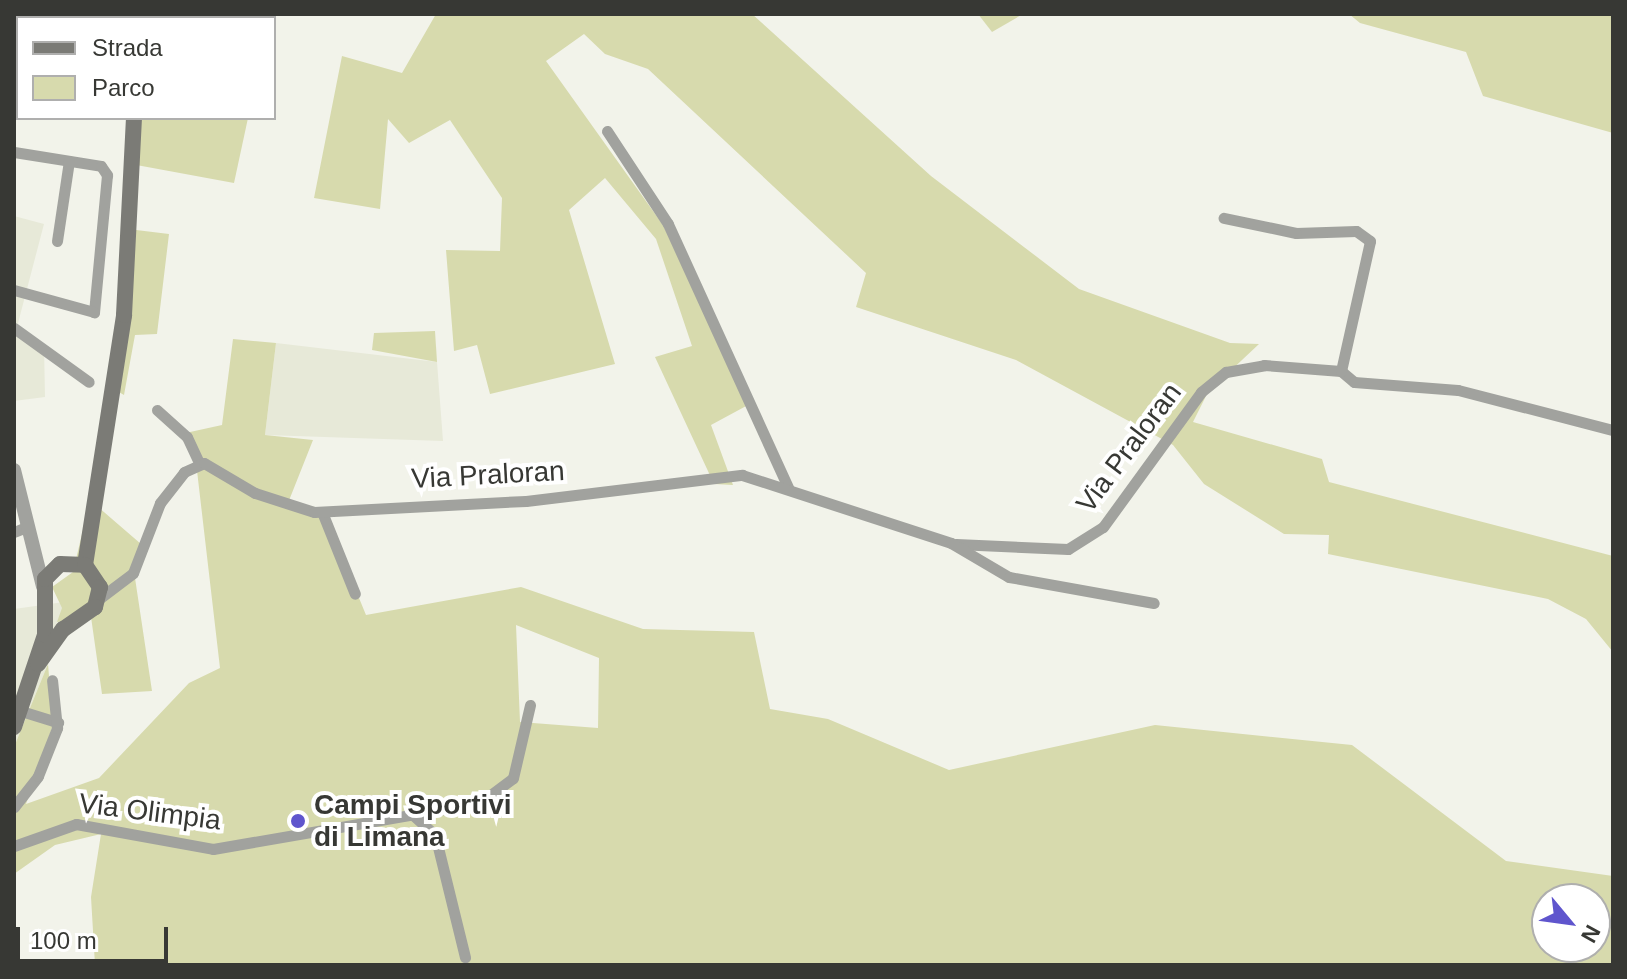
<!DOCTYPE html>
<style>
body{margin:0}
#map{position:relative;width:1627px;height:979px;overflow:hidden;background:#f2f3ea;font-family:Arial,sans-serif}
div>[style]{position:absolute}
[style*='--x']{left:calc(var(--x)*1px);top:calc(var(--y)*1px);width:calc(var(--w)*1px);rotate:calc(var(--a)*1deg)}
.built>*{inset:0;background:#e7e9d8}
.green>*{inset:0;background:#d7daad}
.minor>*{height:11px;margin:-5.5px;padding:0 5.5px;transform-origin:5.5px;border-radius:5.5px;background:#a1a29e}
.tertiary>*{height:14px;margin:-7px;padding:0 7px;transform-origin:7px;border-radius:7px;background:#a1a29e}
.secondary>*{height:16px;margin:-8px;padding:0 8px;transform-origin:8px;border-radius:8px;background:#7b7b76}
.dots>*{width:22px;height:22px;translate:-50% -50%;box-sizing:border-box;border:4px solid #fff;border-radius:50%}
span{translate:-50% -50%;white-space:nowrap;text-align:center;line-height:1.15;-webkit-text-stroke:8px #fff;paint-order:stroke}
.street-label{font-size:28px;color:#373834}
.poi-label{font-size:28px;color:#373834;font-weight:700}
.left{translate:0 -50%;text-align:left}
.frame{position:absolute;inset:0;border:16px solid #373834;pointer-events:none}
.legend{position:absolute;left:16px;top:16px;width:260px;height:104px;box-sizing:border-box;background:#fff;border:2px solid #afafae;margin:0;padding:10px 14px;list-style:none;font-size:24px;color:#373834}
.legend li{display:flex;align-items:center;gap:16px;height:40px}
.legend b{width:40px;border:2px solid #afafae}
.north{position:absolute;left:1531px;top:883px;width:80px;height:80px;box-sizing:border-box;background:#fff;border:2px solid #afafae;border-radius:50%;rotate:119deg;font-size:22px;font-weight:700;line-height:32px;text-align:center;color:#373834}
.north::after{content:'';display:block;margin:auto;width:28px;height:36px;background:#5f55cd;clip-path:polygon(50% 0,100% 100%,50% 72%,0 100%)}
.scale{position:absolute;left:16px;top:927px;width:152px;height:36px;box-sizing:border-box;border:4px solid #373834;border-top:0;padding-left:10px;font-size:24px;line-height:28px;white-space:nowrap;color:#373834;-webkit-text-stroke:6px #fff;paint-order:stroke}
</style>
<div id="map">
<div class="built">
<div style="clip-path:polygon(14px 216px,44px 224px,17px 327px,44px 346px,45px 397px,14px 401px)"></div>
<div style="clip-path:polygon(276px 343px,437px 362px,443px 441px,265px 435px)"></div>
<div style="clip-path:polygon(64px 602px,48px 664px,14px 747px,14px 609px)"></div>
</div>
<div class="green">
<div style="clip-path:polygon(436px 14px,752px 14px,931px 176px,1079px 289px,1230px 343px,1259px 344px,1208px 392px,1193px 422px,1322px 459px,1329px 482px,1613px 556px,1613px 652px,1586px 619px,1548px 599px,1328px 554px,1329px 535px,1284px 534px,1204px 484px,1173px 445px,1016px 360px,856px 307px,866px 273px,648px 69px,605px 54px,584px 34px,546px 61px,663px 225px,748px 405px,711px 425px,733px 485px,714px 484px,655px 357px,692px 346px,656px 239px,605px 178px,569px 210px,615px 364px,490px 394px,477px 345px,454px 351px,446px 250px,500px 251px,502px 198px,450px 120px,409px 143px,388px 119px,380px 209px,314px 198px,342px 56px,402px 73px)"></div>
<div style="clip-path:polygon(978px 14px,1023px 14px,992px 32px)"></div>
<div style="clip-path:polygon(1349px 14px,1613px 14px,1613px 133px,1483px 96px,1466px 52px,1360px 23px)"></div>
<div style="clip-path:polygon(131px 118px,248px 118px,234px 183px,131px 164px)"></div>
<div style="clip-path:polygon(128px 229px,169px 234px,157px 334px,135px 335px,124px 395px,117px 391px)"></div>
<div style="clip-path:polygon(435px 331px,437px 362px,372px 350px,374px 333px)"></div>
<div style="clip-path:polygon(evenodd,233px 339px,276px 343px,265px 435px,313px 440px,288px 503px,322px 508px,366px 615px,521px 587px,643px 629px,754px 632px,770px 709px,828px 719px,949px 770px,1155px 725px,1352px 745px,1506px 861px,1613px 876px,1613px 965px,95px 965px,91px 897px,101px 834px,55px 845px,14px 874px,14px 747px,48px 664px,53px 725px,26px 804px,99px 778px,189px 683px,220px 668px,196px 462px,181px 434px,222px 425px,233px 339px,516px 625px,599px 658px,598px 728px,520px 722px,516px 625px,233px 339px,1547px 899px,1595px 899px,1595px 947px,1547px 947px,1547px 899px)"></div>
<div style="clip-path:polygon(90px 500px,141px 544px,135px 578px,152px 691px,102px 694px,91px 617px,57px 622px,62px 608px,52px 587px,73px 572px)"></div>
</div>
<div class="minor">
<div style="--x:65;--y:14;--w:25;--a:9"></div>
<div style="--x:140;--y:18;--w:25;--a:0"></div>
<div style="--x:255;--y:18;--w:4;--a:-63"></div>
<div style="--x:14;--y:71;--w:4;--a:0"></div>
<div style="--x:607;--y:131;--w:111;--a:56.7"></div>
<div style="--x:668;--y:224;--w:291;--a:65.5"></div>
<div style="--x:14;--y:152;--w:88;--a:9.1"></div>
<div style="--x:101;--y:166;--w:11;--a:56"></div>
<div style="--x:107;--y:175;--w:138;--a:95.4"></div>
<div style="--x:94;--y:312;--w:83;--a:-164.6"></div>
<div style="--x:57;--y:241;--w:81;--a:-81.5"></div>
<div style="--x:14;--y:328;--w:92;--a:35.8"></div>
<div style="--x:1341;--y:371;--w:17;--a:40"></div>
<div style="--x:1354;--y:382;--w:104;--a:4.4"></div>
<div style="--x:1458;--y:390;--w:160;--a:14.5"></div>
<div style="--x:157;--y:410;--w:40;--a:42"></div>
<div style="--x:187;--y:437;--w:29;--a:65"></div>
<div style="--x:322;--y:512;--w:88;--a:68.1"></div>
<div style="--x:14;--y:532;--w:11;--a:-22"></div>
<div style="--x:956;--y:544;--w:112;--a:2.6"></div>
<div style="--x:1068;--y:549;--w:41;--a:-32.2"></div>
<div style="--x:1103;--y:527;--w:167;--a:-54"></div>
<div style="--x:1201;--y:392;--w:32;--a:-39"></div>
<div style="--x:1226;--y:372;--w:39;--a:-10"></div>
<div style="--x:1264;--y:365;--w:77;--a:4.5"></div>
<div style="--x:1341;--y:371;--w:133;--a:-77.4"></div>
<div style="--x:1370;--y:241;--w:17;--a:-144"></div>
<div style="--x:1356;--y:231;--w:60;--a:178.1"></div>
<div style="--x:1296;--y:233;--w:74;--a:-168.2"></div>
<div style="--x:100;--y:598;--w:41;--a:-37.1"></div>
<div style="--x:133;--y:573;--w:75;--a:-68.9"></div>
<div style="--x:160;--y:503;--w:39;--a:-52"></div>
<div style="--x:184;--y:472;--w:22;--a:-24"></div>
<div style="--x:204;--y:463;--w:59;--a:30.5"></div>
<div style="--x:255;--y:493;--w:62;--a:17.9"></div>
<div style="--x:314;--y:512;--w:212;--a:-3"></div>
<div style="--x:526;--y:501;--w:218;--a:-6.9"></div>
<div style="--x:742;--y:475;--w:220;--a:18"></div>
<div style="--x:951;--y:543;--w:67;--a:30.4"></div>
<div style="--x:1009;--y:577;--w:147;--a:10.2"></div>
<div style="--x:21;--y:711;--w:39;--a:17"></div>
<div style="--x:14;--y:807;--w:39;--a:-52"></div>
<div style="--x:38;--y:776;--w:52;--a:-68.4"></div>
<div style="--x:57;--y:728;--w:48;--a:-95.9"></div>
<div style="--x:414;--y:816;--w:28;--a:42"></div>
<div style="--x:435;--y:835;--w:126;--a:76.2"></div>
<div style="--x:14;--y:846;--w:66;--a:-19.5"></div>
<div style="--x:76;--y:824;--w:139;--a:10.3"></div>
<div style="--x:213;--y:849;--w:271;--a:-9.8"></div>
<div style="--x:480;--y:803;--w:41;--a:-37.1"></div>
<div style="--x:513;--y:778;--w:75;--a:-76.9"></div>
</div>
<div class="tertiary">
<div style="--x:14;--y:470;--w:120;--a:76"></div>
</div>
<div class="secondary">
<div style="--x:135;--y:14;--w:4;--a:90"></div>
<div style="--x:85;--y:565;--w:253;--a:-81.1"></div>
<div style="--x:124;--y:315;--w:197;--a:-87.1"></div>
<div style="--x:14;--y:727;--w:97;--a:-71.4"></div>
<div style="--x:45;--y:635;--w:56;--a:-90"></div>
<div style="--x:45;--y:579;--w:21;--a:-45"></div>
<div style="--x:60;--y:564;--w:25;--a:2"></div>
<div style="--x:85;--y:565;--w:27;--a:56"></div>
<div style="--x:100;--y:587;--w:21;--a:104"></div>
<div style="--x:95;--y:607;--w:39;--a:145"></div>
<div style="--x:63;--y:629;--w:43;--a:125.5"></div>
</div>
<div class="dots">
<div style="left:298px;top:821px;background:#5f55cd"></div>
</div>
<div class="street-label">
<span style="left:1129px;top:448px;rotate:-53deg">Via Praloran</span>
<span style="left:488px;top:475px;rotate:-3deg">Via Praloran</span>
<span style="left:150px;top:812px;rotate:7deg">Via Olimpia</span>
</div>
<div class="poi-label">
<span class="left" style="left:314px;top:821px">Campi Sportivi<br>di Limana</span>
</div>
<div class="frame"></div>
<ul class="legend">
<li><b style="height:10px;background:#7b7b76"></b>Strada</li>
<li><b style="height:22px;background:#d7daad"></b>Parco</li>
</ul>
<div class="north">N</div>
<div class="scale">100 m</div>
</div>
